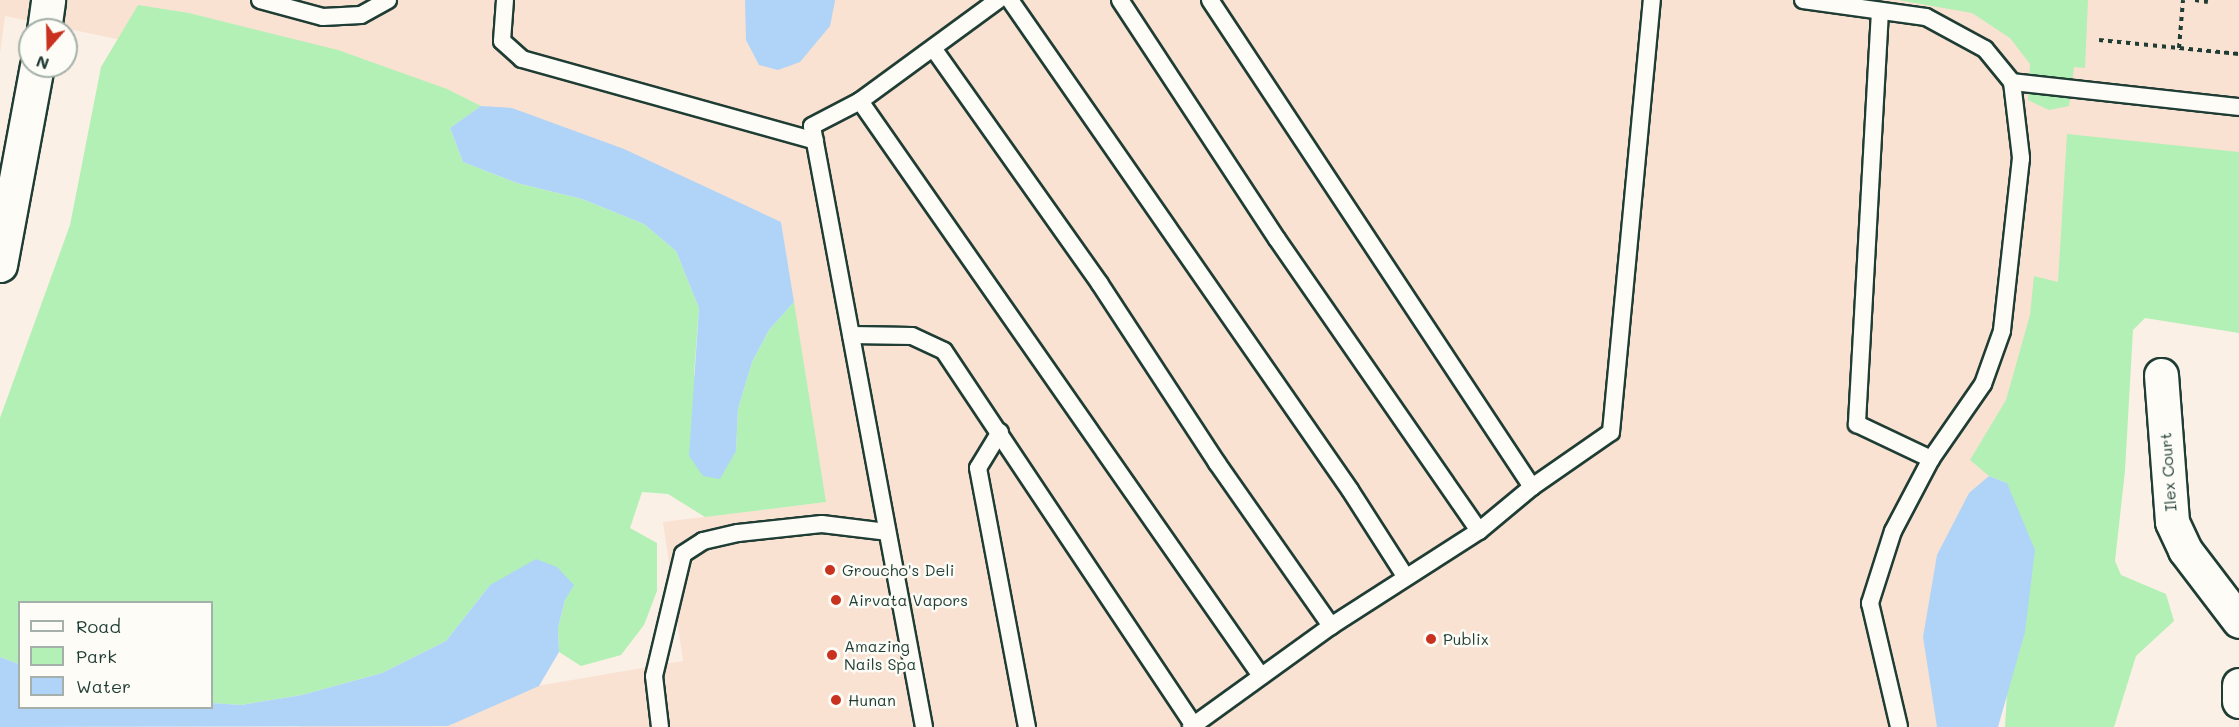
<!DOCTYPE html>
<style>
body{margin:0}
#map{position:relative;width:2239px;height:727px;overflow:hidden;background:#fbf0e6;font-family:Mali,sans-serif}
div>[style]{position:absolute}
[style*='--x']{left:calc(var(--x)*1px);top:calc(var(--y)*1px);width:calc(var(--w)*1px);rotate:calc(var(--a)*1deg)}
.built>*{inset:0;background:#f9e2d2}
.green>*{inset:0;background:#b3f0b5}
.water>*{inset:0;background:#afd4f8}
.path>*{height:4px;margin-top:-2px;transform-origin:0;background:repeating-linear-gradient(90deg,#1f3d34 0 4.5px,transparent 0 9px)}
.roads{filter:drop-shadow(2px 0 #1f3d34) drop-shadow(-2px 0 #1f3d34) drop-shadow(0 2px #1f3d34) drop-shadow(0 -2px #1f3d34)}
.lane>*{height:16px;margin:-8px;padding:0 8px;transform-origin:8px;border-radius:8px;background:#fdfcf7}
.street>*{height:33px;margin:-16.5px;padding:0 16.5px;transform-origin:16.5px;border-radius:16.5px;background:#fdfcf7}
.secondary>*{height:33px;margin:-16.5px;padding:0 16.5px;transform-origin:16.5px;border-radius:16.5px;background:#fdfcf7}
.dots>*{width:16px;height:16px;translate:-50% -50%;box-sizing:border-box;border:3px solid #fdfcf7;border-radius:50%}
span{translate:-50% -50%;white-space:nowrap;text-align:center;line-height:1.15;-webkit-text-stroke:5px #fdfcf7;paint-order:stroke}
.street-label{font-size:16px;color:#1f3d34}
.poi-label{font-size:16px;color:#1f3d34}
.left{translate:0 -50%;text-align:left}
.legend{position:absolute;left:18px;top:601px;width:195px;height:108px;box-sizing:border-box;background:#fdfcf7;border:2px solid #a4b0a9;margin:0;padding:8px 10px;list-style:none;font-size:18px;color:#1f3d34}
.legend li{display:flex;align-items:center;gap:12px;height:30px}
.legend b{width:30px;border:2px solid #a4b0a9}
.north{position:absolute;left:18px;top:18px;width:60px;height:60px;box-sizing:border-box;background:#fdfcf7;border:2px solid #a4b0a9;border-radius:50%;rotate:200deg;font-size:16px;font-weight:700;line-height:24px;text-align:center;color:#1f3d34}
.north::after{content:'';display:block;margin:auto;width:21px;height:27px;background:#c8321e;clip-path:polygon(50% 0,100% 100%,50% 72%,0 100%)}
</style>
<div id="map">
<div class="built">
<div style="clip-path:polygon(0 0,1803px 0,1998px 26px,1811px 0,2239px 0,2239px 304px,2058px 282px,2053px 351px,1932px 588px,1944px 727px,297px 727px,683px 661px,663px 522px,825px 502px,781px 222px,430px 103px,5px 16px,0 54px)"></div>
</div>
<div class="green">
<div style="clip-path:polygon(1898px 0,2088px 0,2085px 68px,2074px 67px,2069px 106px,2049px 110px,2028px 100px,2030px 64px,2010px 38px,1972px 13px)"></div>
<div style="clip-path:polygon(138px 5px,189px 13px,338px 50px,447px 89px,481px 106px,450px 128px,463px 162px,517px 183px,582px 199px,644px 224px,676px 251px,699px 308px,694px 375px,736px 451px,738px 409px,752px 362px,769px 330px,794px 302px,826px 502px,705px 517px,668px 494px,642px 492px,630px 528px,657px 543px,657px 591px,644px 625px,621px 655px,581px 666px,559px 652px,558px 628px,565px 600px,490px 585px,446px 641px,382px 673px,302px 695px,241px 705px,212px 703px,212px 602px,20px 602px,19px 664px,0 657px,0 418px,70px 225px,101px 67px)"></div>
<div style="clip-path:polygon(2067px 134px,2239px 152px,2239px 333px,2145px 318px,2133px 330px,2125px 471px,2115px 561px,2121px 575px,2166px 594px,2174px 621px,2136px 656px,2114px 727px,2005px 727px,2009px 659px,2007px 483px,1989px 476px,1970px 460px,2006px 400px,2030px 315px,2034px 276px,2058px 282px)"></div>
</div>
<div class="water">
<div style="clip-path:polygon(745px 0,835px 0,835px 1px,830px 26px,800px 62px,778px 70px,759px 65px,746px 40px)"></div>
<div style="clip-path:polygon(481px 106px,512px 108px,624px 149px,781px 222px,794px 302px,769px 330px,752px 362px,738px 409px,736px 451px,720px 479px,703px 476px,689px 456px,699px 308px,676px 251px,644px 224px,582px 199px,517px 183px,463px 162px,450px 128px)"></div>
<div style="clip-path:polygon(1989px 476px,2007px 483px,2035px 550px,2025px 632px,1998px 727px,1937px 727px,1923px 637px,1937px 555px,1969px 493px)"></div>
<div style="clip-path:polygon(536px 559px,557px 567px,574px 585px,565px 600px,558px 628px,559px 652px,539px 686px,448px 726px,0 727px,0 657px,19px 664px,20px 708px,212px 708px,212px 703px,241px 705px,302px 695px,382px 673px,446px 641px,490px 585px)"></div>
</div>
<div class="path">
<div style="--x:2195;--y:0;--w:13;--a:9"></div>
<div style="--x:2099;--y:40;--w:141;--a:5.7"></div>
<div style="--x:2179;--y:48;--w:48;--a:-85.2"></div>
</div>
<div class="roads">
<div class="lane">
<div style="--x:260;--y:0;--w:65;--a:15.1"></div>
<div style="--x:323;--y:17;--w:38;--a:-3"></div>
<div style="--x:361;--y:15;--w:31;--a:-29"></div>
<div style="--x:505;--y:0;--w:41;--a:94.2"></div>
<div style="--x:502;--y:41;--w:27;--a:42"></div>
<div style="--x:522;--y:59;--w:304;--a:15.6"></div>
<div style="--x:1010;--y:0;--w:596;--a:55.24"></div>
<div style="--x:1350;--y:490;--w:102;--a:57.4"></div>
<div style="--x:1120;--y:0;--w:286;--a:56.7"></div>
<div style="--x:1277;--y:239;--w:355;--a:55.3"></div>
<div style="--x:1210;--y:0;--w:584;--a:56.53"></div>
<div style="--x:1803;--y:0;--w:124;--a:7.9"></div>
<div style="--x:1926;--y:17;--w:67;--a:28.5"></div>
<div style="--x:1985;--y:49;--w:43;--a:50.7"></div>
<div style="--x:2012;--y:82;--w:77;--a:83.2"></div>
<div style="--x:2021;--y:158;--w:174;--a:96.3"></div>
<div style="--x:2002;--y:331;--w:56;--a:109.7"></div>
<div style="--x:1983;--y:384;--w:91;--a:124.7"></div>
<div style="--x:1931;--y:459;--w:81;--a:117.8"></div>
<div style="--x:1893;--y:531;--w:76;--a:107.7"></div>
<div style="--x:1870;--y:603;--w:127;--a:76.8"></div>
<div style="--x:1880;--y:11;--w:414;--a:93.2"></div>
<div style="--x:1857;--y:424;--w:82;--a:25.3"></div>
<div style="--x:933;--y:48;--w:289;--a:54.7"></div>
<div style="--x:1100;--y:284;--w:214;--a:56.8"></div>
<div style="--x:1217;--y:463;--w:199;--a:55"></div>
<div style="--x:2012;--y:82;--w:228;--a:6.3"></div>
<div style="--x:860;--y:101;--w:701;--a:55.11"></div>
<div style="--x:851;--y:335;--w:61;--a:0.9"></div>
<div style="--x:912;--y:336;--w:35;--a:25"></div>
<div style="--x:944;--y:351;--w:449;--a:56.3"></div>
<div style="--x:1000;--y:432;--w:42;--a:121.4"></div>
<div style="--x:978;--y:468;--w:264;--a:79.3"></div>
<div style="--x:660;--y:727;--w:51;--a:-96.7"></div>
<div style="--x:654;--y:676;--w:125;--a:-76.6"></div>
<div style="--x:683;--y:554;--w:24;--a:-33"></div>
<div style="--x:703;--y:541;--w:36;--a:-13"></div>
<div style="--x:738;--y:533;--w:84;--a:-6.1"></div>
<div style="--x:822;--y:524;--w:65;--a:7"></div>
<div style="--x:924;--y:727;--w:611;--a:-100.56"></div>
<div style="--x:812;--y:126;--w:54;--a:-27.5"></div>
<div style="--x:860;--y:101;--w:171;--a:-36.2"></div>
<div style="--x:1191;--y:727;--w:173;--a:-35.8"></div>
<div style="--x:1331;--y:626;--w:176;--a:-32.7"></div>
<div style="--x:1479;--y:531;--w:69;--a:-39.7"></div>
<div style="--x:1532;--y:487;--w:96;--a:-34.8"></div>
<div style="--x:1611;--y:432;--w:434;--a:-84.6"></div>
</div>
<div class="street">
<div style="--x:2161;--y:375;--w:147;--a:85.7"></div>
<div style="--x:2172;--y:522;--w:31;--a:65"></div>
<div style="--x:2185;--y:550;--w:89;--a:52.7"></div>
<div style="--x:2239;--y:685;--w:16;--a:90"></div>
</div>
<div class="secondary">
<div style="--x:44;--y:30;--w:30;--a:-82"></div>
<div style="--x:0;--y:265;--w:202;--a:-79.5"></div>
</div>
</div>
<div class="dots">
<div style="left:830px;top:570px;background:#c8321e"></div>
<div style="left:836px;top:600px;background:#c8321e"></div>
<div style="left:1431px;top:639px;background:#c8321e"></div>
<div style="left:832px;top:655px;background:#c8321e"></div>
<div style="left:836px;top:700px;background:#c8321e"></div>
</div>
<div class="street-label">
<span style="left:2168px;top:472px;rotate:-94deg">Ilex Court</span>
</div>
<div class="poi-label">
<span class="left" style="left:842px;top:570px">Groucho's Deli</span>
<span class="left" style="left:848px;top:600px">Airvata Vapors</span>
<span class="left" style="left:1443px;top:639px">Publix</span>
<span class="left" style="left:844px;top:655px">Amazing<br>Nails Spa</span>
<span class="left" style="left:848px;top:700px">Hunan</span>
</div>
<ul class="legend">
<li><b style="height:8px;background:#fdfcf7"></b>Road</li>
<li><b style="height:16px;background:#b3f0b5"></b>Park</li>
<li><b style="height:16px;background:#afd4f8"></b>Water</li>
</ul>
<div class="north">N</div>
</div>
